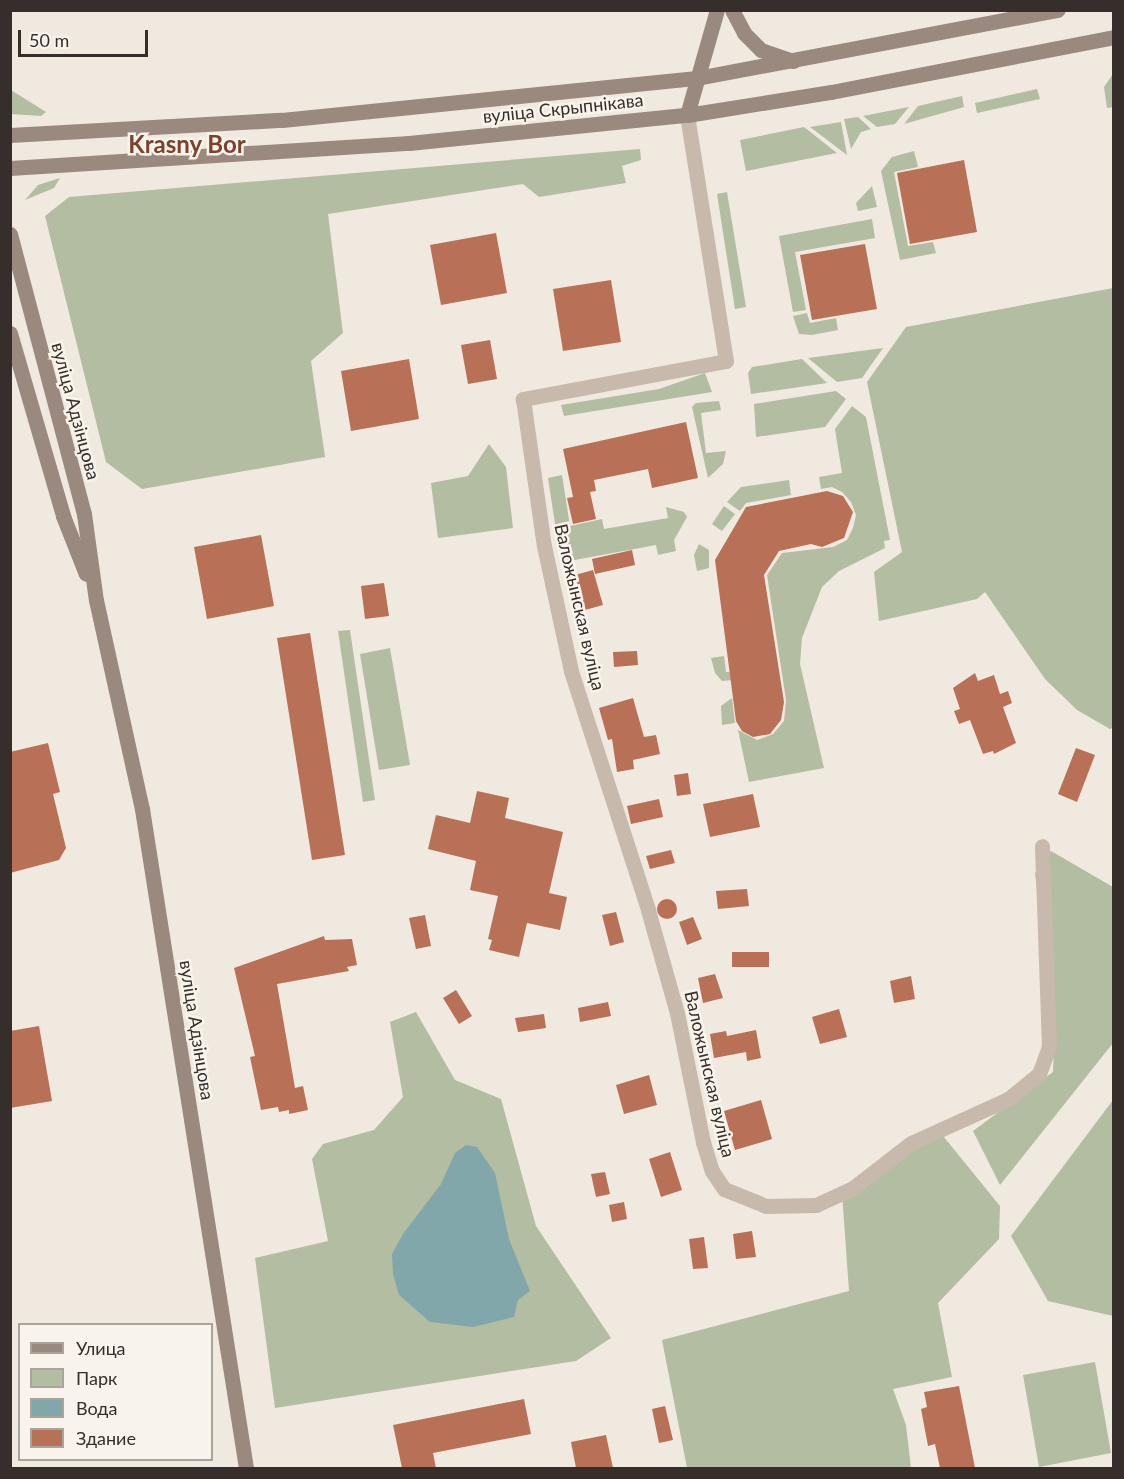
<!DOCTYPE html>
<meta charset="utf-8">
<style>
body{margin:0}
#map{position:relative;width:1124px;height:1479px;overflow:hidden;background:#f0e9df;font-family:Lato,sans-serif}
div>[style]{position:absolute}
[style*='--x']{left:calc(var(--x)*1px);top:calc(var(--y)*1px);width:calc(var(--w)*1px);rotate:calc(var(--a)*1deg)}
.green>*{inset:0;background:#b3bda1}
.water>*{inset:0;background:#82a7aa}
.building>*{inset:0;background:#b87056}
.round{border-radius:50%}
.street>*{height:15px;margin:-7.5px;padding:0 7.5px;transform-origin:7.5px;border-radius:7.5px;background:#c7b9ac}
.secondary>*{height:15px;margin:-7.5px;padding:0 7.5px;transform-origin:7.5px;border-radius:7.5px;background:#9a897e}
span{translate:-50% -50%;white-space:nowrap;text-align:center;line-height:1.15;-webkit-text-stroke:5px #f8f3eb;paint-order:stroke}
.street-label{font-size:18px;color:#362e2a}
.district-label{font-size:24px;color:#7b422d;font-weight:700}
.frame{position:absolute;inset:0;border:12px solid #362e2a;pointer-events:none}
.legend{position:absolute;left:18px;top:1323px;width:195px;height:138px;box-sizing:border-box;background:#f8f3eb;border:2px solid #aaa49e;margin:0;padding:8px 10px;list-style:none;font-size:18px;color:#362e2a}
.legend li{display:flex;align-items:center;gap:12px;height:30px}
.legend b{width:30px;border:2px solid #aaa49e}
.scale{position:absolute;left:18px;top:30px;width:130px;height:27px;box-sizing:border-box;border:3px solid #362e2a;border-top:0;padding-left:8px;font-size:18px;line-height:21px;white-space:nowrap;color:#362e2a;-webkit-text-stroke:4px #f8f3eb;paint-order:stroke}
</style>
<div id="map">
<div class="green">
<div style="clip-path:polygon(1113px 74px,1113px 107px,1107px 108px,1104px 87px)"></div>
<div style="clip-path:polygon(1037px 89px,1040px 99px,977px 113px,975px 103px)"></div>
<div style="clip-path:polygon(10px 90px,11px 90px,46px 112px,41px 116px,11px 114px)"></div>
<div style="clip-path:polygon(962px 96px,964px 107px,904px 124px,918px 106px)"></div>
<div style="clip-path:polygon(909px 107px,895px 124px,877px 127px,863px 116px)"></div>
<div style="clip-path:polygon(858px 117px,871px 129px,861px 132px,851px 149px,844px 119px)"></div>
<div style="clip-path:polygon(841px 122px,847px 155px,810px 127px)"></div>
<div style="clip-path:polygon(804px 127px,837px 153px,746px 171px,740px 140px)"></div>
<div style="clip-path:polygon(640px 149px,641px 160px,622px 166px,626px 183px,539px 197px,523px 184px,328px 214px,343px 333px,311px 361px,325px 457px,142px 489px,106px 462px,45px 216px,69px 197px)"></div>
<div style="clip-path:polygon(914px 151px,918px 167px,894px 172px,908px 246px,933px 242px,936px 253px,900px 260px,881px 171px,892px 157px)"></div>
<div style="clip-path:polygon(60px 178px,54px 188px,25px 200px,38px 185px)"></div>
<div style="clip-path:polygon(872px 186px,877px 207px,858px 211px,856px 203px)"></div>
<div style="clip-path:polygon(727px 192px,746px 307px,735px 309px,717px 194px)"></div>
<div style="clip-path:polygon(872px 219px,875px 238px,795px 252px,806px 310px,793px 312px,779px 236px)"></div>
<div style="clip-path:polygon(1113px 288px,1114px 727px,1110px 729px,1077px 710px,1045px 679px,985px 592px,977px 599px,879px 621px,874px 572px,902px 552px,867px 382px,906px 327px)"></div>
<div style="clip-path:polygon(807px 313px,810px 323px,836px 318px,838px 330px,812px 335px,799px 334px,793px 316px)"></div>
<div style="clip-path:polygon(883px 348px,862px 378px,837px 382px,808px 358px)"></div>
<div style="clip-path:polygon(802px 359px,827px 383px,751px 394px,748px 373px,752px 367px)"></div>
<div style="clip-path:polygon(705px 373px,712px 392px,564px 416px,561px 405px,659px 389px)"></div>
<div style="clip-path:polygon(836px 391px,846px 399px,825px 427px,756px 437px,754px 404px)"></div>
<div style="clip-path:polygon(719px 401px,721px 410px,701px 413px,706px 453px,726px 451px,723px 464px,708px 478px,692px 407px,696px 403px)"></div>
<div style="clip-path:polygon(852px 406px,866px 417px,890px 540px,884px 541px,885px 548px,839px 571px,822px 587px,802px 638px,800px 664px,824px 768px,749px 782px,738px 730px,757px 740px,773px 734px,784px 721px,786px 700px,767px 575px,782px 553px,833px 547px,847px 540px,853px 528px,856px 515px,851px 502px,842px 492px,832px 487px,821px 489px,819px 477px,842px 473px,835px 429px)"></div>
<div style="clip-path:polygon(489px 444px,506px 467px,513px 528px,438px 538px,431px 483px,468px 476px)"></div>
<div style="clip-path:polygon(562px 475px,570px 526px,602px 519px,604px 529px,668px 518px,666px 507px,684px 512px,687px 517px,674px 540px,676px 551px,658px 555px,656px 545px,564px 562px,560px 556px,548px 478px)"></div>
<div style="clip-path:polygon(789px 480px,791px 495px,746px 503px,740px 511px,727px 502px,741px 487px)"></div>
<div style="clip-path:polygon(724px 506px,735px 514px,722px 531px,712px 524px)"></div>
<div style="clip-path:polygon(699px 544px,709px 550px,709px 568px,697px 571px,694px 555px)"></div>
<div style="clip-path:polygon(350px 630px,375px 800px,363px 802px,338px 631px)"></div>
<div style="clip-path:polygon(390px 648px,410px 765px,379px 770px,360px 654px)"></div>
<div style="clip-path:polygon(724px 656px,726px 672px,730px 672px,732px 680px,722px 681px,715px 673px,711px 658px)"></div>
<div style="clip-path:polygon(732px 698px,735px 723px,722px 725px,721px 706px)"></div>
<div style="clip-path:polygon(1051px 851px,1113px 887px,1113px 1043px,1000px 1185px,973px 1131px,1053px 1072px,1055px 1025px,1035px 873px)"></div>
<div style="clip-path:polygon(416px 1012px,455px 1080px,501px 1099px,536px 1226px,611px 1338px,576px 1361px,275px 1408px,255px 1258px,328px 1241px,312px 1159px,323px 1144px,374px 1130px,403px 1097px,390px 1022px)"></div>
<div style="clip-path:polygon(1113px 1100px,1113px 1316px,1048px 1301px,1011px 1236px)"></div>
<div style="clip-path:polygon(939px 1131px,1000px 1206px,999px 1239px,938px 1303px,952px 1377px,893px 1389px,906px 1425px,911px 1468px,687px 1468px,662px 1340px,849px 1291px,842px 1193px)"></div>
<div style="clip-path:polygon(1095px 1362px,1111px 1453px,1039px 1467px,1023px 1375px)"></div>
</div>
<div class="water">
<div style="clip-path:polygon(466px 1145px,477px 1147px,495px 1173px,509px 1239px,530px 1291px,518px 1300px,514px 1317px,473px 1327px,430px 1322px,399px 1295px,393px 1274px,392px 1254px,403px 1234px,441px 1184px,455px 1153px)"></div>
</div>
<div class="building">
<div style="clip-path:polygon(964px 160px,977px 232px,910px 244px,897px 173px)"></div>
<div style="clip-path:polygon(496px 233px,507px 293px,441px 305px,430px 245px)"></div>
<div style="clip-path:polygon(865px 244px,877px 309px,812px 320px,800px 255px)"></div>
<div style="clip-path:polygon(611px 280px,621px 342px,563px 351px,553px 289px)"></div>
<div style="clip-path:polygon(490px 340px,497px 379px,468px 384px,461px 345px)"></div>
<div style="clip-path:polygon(409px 359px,419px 419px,351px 431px,341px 371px)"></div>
<div style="clip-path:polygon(686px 422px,698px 478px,652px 488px,648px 469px,594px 480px,596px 491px,590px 492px,596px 519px,573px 524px,567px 498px,573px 497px,563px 449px)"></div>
<div style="clip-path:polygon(827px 491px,843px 496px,853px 512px,844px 538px,822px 547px,811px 544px,779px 551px,764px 575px,784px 702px,781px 720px,770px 734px,753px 737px,742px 731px,736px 721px,715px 560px,746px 507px)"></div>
<div style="clip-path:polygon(261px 535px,274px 606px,207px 619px,194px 547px)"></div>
<div style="clip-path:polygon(632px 550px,635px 565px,595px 574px,592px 559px)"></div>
<div style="clip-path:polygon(593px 570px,603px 605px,585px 610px,575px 575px)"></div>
<div style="clip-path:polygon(384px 583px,389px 616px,365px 619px,361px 586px)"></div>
<div style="clip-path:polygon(310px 633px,345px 855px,312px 860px,277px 638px)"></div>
<div style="clip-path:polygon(637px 651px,638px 665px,614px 667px,613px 652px)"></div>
<div style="clip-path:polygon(975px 673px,978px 681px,994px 675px,1000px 694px,1008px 691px,1012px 703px,1003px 707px,1016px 743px,994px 754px,993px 751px,983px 754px,970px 720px,959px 724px,954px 711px,960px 709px,953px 688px)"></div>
<div style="clip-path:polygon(633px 698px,644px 737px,656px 735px,660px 754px,633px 760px,634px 769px,617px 772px,612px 739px,608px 740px,599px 708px)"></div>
<div style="clip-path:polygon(48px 743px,60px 792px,53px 794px,66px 848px,59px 860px,10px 873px,10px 752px)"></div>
<div style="clip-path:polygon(1076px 748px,1095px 755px,1077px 802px,1058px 794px)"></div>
<div style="clip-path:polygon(688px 773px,691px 794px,677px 796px,674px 775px)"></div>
<div style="clip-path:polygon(477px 791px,509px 798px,505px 818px,563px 832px,549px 893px,567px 897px,560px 930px,527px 923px,519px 957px,489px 950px,492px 940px,488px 939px,498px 896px,470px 890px,476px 861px,428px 849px,436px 815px,470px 823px)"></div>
<div style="clip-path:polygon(753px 794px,760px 827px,710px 837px,703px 804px)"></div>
<div style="clip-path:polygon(659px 799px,663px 817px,631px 824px,627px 806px)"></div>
<div style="clip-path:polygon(671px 850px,675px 863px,650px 869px,646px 856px)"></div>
<div style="clip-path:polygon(747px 889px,749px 906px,718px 909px,716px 891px)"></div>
<div class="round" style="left:657px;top:899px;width:20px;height:20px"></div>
<div style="clip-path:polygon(616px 912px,624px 942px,610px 946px,602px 915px)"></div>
<div style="clip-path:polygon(425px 915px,431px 946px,416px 949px,409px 918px)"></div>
<div style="clip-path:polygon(693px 917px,702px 939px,687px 945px,679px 922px)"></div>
<div style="clip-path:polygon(324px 936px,325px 940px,352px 939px,357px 965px,347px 967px,349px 971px,277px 984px,295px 1088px,303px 1086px,308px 1110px,289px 1114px,289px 1110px,279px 1112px,278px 1107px,261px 1110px,250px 1057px,255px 1056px,234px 968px)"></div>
<div style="clip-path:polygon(732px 952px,769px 952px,769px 967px,732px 967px)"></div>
<div style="clip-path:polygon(715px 974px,723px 998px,703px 1003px,698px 978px)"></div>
<div style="clip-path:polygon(911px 976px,915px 999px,894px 1003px,890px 981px)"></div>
<div style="clip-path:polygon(456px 990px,472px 1016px,459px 1024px,443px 998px)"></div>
<div style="clip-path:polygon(608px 1002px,611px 1016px,580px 1022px,578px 1008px)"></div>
<div style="clip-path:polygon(839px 1009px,847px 1037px,820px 1044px,812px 1017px)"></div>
<div style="clip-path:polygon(544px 1014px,546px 1028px,518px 1032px,515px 1018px)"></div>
<div style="clip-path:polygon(39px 1026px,52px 1101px,10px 1108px,10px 1031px)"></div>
<div style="clip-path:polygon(756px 1030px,761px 1058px,747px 1061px,746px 1052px,714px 1058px,710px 1034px,726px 1031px,727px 1036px)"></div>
<div style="clip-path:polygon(649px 1075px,657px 1105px,624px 1114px,616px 1085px)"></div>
<div style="clip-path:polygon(761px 1100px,772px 1139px,735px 1150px,724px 1111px)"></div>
<div style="clip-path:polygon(670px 1152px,682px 1190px,661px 1197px,649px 1159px)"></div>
<div style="clip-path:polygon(605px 1172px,610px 1194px,596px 1197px,591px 1174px)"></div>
<div style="clip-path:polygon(624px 1202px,627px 1219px,612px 1222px,609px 1205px)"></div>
<div style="clip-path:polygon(752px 1231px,756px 1257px,736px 1259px,733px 1234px)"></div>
<div style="clip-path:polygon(704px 1237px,708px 1268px,693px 1269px,689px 1239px)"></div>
<div style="clip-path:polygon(959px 1386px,975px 1468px,940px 1468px,935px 1444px,928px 1446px,921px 1409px,927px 1407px,924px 1392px)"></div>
<div style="clip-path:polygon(524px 1399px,531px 1434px,433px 1453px,436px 1468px,402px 1468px,393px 1425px)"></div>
<div style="clip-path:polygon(665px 1406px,673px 1440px,659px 1443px,652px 1409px)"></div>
<div style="clip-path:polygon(606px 1435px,613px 1468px,576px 1468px,571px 1442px)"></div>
</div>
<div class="street">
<div style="--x:687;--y:115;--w:249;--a:81"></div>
<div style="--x:726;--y:361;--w:207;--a:169.4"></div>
<div style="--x:523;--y:399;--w:148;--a:81.9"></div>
<div style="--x:544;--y:546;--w:128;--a:77.8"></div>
<div style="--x:571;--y:671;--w:251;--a:72.1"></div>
<div style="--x:648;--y:910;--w:107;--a:74.3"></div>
<div style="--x:677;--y:1013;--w:132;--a:78.6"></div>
<div style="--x:703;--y:1142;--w:30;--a:73"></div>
<div style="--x:712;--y:1171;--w:22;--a:56"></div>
<div style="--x:724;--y:1189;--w:45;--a:22"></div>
<div style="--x:766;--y:1206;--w:50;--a:-1.1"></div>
<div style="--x:816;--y:1205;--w:41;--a:-24.7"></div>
<div style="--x:853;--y:1188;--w:73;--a:-37.8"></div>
<div style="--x:911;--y:1143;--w:107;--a:-24.4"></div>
<div style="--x:1008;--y:1099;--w:40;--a:-39"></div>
<div style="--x:1039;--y:1074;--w:29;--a:-70"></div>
<div style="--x:1049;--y:1047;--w:201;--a:-92"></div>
</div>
<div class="secondary">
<div style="--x:732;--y:10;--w:26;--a:62"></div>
<div style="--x:744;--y:33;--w:24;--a:45"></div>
<div style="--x:761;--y:50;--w:34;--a:19"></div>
<div style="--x:687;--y:115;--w:109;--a:-74.1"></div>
<div style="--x:10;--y:135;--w:272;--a:-3.2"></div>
<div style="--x:282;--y:120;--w:417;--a:-5.8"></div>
<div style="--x:697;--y:78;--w:367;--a:-10.7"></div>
<div style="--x:10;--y:168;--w:400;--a:-3.6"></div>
<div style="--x:409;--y:143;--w:279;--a:-5.8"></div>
<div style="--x:687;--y:115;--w:146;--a:-9.1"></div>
<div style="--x:831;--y:92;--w:288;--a:-11"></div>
<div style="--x:10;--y:234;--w:290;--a:75.2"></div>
<div style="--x:84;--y:514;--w:87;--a:82.1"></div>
<div style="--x:96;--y:600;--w:214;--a:77.6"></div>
<div style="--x:142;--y:809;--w:667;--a:81.03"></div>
<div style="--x:10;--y:333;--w:191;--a:73.8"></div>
<div style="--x:63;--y:516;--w:62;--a:68.4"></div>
</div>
<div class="street-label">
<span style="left:563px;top:108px;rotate:-6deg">вуліца Скрыпнікава</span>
<span style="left:76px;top:411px;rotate:75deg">вуліца Адзінцова</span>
<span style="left:580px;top:607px;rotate:77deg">Валожынская вуліца</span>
<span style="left:197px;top:1030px;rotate:81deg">вуліца Адзінцова</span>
<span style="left:710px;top:1074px;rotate:77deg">Валожынская вуліца</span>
</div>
<div class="district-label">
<span style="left:187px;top:144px">Krasny Bor</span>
</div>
<div class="frame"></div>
<ul class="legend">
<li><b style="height:8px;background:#9a897e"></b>Улица</li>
<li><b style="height:16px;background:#b3bda1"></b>Парк</li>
<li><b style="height:16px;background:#82a7aa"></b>Вода</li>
<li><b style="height:16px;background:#b87056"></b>Здание</li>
</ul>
<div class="scale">50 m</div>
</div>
